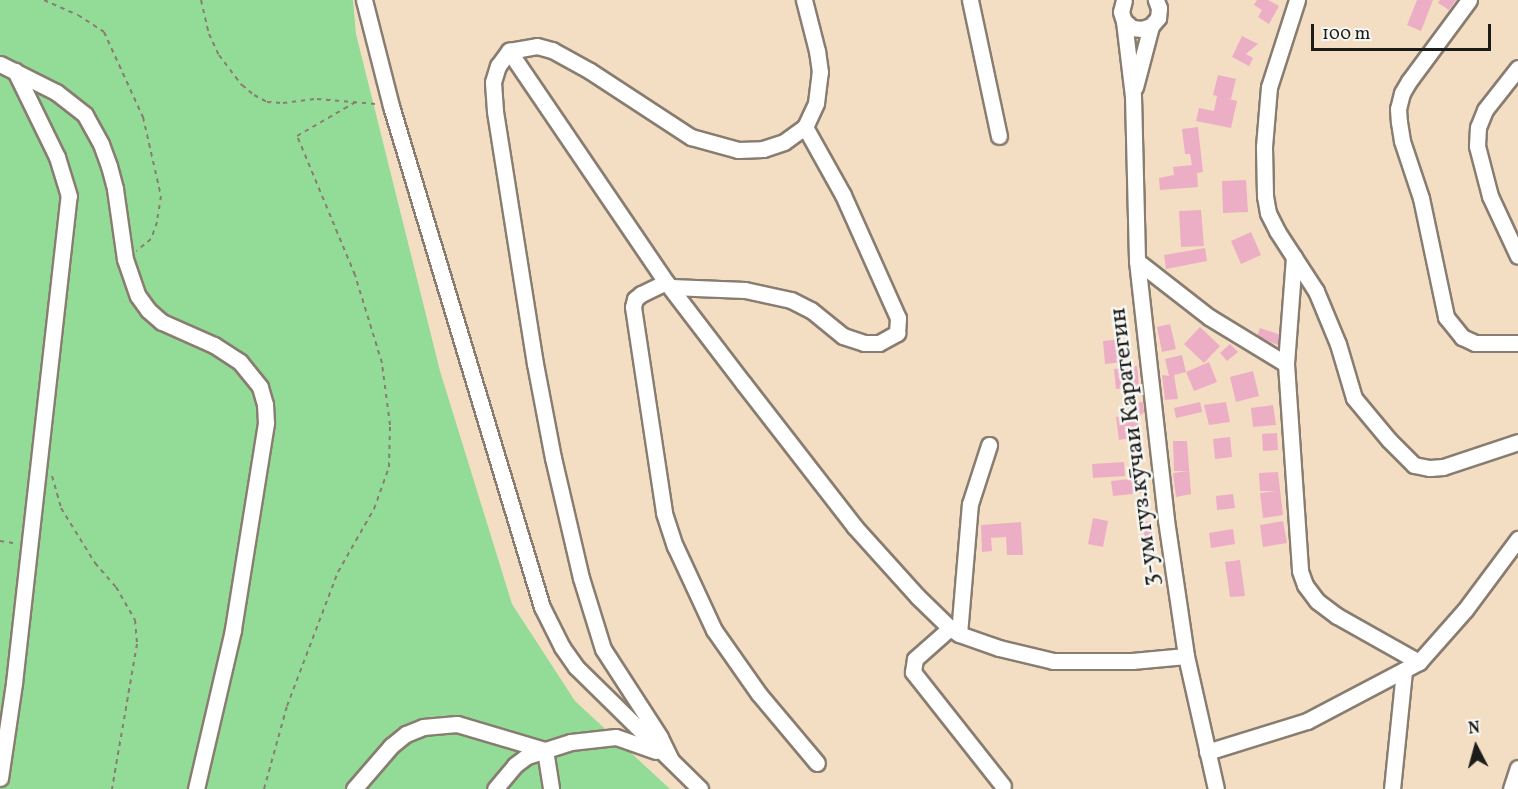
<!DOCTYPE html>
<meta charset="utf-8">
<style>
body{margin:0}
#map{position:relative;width:1518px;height:789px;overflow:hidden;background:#f3dec3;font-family:Vollkorn,serif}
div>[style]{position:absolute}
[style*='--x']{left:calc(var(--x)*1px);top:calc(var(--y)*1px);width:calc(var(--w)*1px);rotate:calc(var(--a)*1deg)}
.green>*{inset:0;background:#93dc97}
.building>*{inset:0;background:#ecaec5}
.path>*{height:2px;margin-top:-1px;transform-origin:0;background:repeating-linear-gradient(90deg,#887d70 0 4.5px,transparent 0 9px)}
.roads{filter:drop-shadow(2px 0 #887d70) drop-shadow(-2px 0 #887d70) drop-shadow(0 2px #887d70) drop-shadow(0 -2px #887d70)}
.minor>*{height:15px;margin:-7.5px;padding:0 7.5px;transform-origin:7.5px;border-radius:7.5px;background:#fff}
span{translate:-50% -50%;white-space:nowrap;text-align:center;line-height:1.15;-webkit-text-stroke:5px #f6f6f2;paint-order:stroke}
.street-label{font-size:24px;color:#1c1c1c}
.north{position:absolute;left:1446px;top:717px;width:60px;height:60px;-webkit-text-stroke:4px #f6f6f2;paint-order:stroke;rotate:354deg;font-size:16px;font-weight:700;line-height:24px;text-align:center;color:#1c1c1c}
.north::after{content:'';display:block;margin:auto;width:21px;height:27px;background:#1c1c1c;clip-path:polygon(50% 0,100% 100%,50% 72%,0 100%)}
.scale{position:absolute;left:1311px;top:24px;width:180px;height:27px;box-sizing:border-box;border:3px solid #1c1c1c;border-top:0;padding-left:8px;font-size:18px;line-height:21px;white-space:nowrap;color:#1c1c1c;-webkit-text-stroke:4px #f6f6f2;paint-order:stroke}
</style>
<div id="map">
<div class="green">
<div style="clip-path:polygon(0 0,353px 0,356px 34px,440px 371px,512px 604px,575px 701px,670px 789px,0 789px)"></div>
</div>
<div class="building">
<div style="clip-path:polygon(1257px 0,1268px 0,1279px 6px,1269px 24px,1258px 17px,1262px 10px,1254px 5px)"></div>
<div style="clip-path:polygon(1417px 0,1433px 0,1421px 31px,1407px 25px)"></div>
<div style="clip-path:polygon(1440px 0,1456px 0,1449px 10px,1438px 3px)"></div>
<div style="clip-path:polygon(1242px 36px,1258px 44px,1246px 54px,1253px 58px,1249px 66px,1232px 57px)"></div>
<div style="clip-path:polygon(1218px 75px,1236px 79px,1231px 99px,1225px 98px,1237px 101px,1231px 128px,1196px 121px,1199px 108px,1214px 111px,1217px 96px,1213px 95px)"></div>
<div style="clip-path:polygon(1198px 127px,1203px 172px,1197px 173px,1198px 187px,1160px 190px,1159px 178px,1174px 175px,1173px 167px,1192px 165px,1190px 154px,1185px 154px,1182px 129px)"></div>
<div style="clip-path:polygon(1246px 180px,1248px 212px,1223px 213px,1222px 181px)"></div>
<div style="clip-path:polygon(1201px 210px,1204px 246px,1181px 247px,1179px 211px)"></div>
<div style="clip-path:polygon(1251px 232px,1261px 255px,1241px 264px,1231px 241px)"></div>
<div style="clip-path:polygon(1205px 248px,1207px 261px,1166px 269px,1164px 255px)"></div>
<div style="clip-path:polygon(1170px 324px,1176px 349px,1162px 352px,1157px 327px)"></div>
<div style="clip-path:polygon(1200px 327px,1220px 346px,1204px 363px,1184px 344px)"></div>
<div style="clip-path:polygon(1260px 328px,1281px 335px,1278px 345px,1257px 337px)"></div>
<div style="clip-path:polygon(1122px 339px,1124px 362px,1105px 364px,1103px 341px)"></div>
<div style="clip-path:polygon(1230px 344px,1238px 352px,1227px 361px,1220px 353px)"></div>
<div style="clip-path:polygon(1182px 355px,1186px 372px,1174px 375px,1178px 399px,1165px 400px,1162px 375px,1169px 376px,1165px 359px)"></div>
<div style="clip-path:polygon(1209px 362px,1217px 382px,1194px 391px,1186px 372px)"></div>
<div style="clip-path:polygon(1137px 366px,1139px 386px,1116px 389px,1114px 369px)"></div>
<div style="clip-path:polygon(1253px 371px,1259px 396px,1236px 402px,1230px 377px)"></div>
<div style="clip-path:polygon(1143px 402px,1144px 412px,1137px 419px,1139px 437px,1119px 440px,1116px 417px,1136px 414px,1135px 403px)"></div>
<div style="clip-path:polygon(1200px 402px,1202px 412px,1176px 418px,1174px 408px)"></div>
<div style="clip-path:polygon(1226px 402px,1230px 422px,1209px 425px,1204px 405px)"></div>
<div style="clip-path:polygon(1273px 405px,1276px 425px,1253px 427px,1251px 408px)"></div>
<div style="clip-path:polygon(1277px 433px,1278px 450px,1263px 451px,1262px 434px)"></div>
<div style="clip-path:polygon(1230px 437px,1232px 457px,1215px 459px,1213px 439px)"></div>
<div style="clip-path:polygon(1173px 441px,1187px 441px,1191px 494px,1176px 497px,1173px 473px,1188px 471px,1174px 471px)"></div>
<div style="clip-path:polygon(1124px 462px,1125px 476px,1093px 478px,1092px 464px)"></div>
<div style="clip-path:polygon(1278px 472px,1283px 515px,1263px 518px,1260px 493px,1276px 491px,1260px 491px,1259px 473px)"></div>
<div style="clip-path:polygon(1140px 478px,1142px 493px,1113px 496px,1111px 481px)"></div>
<div style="clip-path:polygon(1233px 494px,1235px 508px,1217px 510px,1216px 496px)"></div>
<div style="clip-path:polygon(1093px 518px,1108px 521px,1103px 547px,1088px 544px)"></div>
<div style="clip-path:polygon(1151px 521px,1153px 542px,1145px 543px,1143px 522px)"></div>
<div style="clip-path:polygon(1283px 521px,1287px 543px,1263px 547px,1260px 525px)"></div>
<div style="clip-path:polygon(1021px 522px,1023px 555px,1007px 555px,1006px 537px,991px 538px,992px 551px,982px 552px,981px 525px)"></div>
<div style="clip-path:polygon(1233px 529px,1235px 544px,1211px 548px,1209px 533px)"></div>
<div style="clip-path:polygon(1240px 560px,1245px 596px,1230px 597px,1225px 562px)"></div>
</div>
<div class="path">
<div style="--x:44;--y:0;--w:37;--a:24"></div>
<div style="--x:78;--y:15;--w:31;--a:33"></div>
<div style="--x:104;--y:32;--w:94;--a:65.4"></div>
<div style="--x:143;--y:117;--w:81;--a:77.2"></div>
<div style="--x:161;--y:196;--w:26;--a:99"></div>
<div style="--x:157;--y:222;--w:18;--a:109"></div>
<div style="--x:151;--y:239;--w:19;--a:141"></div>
<div style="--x:201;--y:0;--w:35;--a:77"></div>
<div style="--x:209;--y:34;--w:23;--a:65"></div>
<div style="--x:219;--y:55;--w:38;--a:53"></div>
<div style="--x:242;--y:85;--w:16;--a:40"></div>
<div style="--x:254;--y:95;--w:15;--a:28"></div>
<div style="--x:267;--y:102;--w:16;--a:4"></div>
<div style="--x:283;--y:103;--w:34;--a:-7"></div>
<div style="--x:317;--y:99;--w:59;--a:4.8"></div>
<div style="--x:52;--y:476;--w:33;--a:74"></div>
<div style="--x:61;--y:508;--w:65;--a:58.3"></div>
<div style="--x:95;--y:563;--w:32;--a:49"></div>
<div style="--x:116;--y:587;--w:38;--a:60"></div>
<div style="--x:135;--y:620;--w:24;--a:85"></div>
<div style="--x:137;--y:644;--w:147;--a:99.8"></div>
<div style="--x:0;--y:541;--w:18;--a:9"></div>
<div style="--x:264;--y:789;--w:86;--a:-74.5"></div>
<div style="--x:287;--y:706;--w:143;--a:-69.2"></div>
<div style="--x:338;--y:572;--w:73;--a:-60.3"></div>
<div style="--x:374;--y:509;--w:45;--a:-70.3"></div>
<div style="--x:389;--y:467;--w:42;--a:-88.6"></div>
<div style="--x:390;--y:425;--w:63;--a:-97.4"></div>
<div style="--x:382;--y:363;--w:92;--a:-107.1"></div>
<div style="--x:355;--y:275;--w:151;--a:-112.6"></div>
<div style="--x:297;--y:136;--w:72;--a:-30.1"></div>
</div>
<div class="roads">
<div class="minor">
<div style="--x:364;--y:0;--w:109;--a:75.7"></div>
<div style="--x:391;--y:106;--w:523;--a:73.23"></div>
<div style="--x:542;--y:607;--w:45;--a:63.4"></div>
<div style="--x:562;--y:647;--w:24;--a:55"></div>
<div style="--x:576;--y:667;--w:174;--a:44.5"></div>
<div style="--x:970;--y:0;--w:139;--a:78"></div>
<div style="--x:1124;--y:0;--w:12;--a:104"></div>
<div style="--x:1121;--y:12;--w:9;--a:72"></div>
<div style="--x:1124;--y:21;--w:11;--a:41"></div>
<div style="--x:1132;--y:28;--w:10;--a:6"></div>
<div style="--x:1142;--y:29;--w:9;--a:-18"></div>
<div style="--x:1151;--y:26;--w:11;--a:-49"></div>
<div style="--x:1158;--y:18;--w:10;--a:-84"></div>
<div style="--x:1159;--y:8;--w:9;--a:-111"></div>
<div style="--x:1297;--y:0;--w:91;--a:107.8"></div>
<div style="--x:1269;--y:87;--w:60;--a:94.8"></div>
<div style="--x:1264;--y:147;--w:49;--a:88.8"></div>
<div style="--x:1265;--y:196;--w:17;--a:80"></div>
<div style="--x:1268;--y:213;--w:20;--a:63"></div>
<div style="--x:1277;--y:231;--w:72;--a:57"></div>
<div style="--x:1316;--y:291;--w:57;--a:67.5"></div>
<div style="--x:1338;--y:344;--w:56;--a:73.5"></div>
<div style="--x:1354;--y:398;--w:55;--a:50.2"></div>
<div style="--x:1389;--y:440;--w:35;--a:45"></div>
<div style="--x:1414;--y:465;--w:16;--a:11"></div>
<div style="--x:1430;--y:468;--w:13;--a:-4"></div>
<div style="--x:1443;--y:467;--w:79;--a:-18.4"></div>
<div style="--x:1469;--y:0;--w:101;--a:126.5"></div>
<div style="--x:1409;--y:81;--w:14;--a:120"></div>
<div style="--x:1402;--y:93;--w:16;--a:104"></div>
<div style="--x:1398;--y:109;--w:13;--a:86"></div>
<div style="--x:1399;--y:122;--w:19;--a:81"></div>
<div style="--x:1402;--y:141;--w:60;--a:71.6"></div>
<div style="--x:1421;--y:198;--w:122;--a:78.1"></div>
<div style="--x:1446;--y:317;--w:26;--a:51"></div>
<div style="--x:1462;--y:337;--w:14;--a:25"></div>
<div style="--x:1475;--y:343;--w:43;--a:0"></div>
<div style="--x:1124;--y:21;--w:76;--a:83.2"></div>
<div style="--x:1133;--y:96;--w:165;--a:88.6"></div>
<div style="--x:1137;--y:261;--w:261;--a:83.6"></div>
<div style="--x:1166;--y:520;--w:137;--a:81.6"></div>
<div style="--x:1186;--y:656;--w:136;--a:77.3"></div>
<div style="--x:509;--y:51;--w:279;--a:55.8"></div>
<div style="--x:666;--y:282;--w:128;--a:52.6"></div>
<div style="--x:744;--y:384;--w:180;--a:52.2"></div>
<div style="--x:854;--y:526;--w:94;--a:48"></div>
<div style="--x:917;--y:596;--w:46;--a:44.1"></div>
<div style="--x:950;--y:628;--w:11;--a:34"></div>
<div style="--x:959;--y:634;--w:42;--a:19.3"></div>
<div style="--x:999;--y:648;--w:56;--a:13.5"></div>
<div style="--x:1053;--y:661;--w:79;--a:0"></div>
<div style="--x:1132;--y:661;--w:54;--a:-5.3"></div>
<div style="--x:0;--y:64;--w:63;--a:26.6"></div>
<div style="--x:56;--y:92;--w:37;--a:38"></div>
<div style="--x:85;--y:115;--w:33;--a:61"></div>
<div style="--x:101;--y:144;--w:23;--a:70"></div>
<div style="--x:109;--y:166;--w:24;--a:75"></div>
<div style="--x:115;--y:189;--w:71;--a:81.9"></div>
<div style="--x:125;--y:259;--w:39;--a:71"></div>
<div style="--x:138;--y:296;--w:17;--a:54"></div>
<div style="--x:148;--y:310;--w:18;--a:41"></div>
<div style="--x:162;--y:322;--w:57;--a:23.9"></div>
<div style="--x:214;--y:345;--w:31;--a:33"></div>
<div style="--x:240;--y:362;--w:32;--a:51"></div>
<div style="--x:260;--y:387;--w:18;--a:74"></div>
<div style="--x:265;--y:404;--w:19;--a:87"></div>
<div style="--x:266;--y:423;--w:210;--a:99.1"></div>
<div style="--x:233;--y:630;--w:163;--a:103.1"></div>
<div style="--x:1518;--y:68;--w:53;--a:128.2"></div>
<div style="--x:1485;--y:110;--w:18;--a:112"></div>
<div style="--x:1478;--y:127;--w:19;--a:93"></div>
<div style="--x:1477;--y:146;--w:52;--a:75.4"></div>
<div style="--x:1490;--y:196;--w:66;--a:65"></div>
<div style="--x:1135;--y:87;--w:63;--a:-75.3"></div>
<div style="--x:1294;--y:257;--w:107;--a:94.3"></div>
<div style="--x:1286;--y:364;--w:207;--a:86.1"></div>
<div style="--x:1300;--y:571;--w:15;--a:70"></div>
<div style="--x:1305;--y:585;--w:20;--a:53"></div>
<div style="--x:1317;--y:601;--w:25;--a:37"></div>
<div style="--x:1337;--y:616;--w:94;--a:29.3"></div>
<div style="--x:1137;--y:261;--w:91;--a:37.9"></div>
<div style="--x:1209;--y:317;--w:90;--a:31.4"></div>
<div style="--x:666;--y:282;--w:28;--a:154"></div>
<div style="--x:641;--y:294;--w:8;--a:140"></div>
<div style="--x:635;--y:299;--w:8;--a:104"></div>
<div style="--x:633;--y:307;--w:208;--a:81.4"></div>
<div style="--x:664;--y:513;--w:35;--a:72"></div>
<div style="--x:675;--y:546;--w:93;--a:65.1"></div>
<div style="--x:714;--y:630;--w:78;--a:54.9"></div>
<div style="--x:759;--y:694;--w:90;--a:50"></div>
<div style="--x:671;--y:287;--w:74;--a:2.3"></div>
<div style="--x:745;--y:290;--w:47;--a:12.3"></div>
<div style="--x:791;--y:300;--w:22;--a:27"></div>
<div style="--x:811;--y:310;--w:41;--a:39.1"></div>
<div style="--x:843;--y:336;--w:22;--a:18"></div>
<div style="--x:864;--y:343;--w:15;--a:0"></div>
<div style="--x:879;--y:343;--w:21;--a:-29"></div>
<div style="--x:897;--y:333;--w:15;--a:-86"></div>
<div style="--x:898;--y:318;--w:135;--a:-114.1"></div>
<div style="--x:843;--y:195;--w:78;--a:-119.2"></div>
<div style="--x:950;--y:628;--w:47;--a:138.5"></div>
<div style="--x:915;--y:659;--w:13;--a:99"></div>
<div style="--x:913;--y:672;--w:145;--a:51.7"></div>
<div style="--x:959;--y:634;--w:130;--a:-85.2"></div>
<div style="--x:970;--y:504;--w:62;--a:-72.1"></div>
<div style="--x:1207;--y:752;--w:105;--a:-17.2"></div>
<div style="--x:1307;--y:721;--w:127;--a:-27.8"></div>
<div style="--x:1419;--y:662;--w:69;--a:-48.5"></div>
<div style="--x:1465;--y:610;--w:89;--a:-53.3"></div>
<div style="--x:671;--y:760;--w:25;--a:-116"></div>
<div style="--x:660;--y:737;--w:105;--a:-122.9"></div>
<div style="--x:603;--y:649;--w:74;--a:-107.2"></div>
<div style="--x:581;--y:578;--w:123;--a:-103.1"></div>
<div style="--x:553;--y:458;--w:96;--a:-100.8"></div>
<div style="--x:535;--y:364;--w:256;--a:-99"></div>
<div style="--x:495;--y:111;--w:29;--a:-94"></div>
<div style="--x:493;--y:82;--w:17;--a:-73"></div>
<div style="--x:498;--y:66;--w:19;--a:-54"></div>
<div style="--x:509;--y:51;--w:28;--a:-10"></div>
<div style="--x:537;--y:46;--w:16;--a:15"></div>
<div style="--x:552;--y:50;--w:43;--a:28.9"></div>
<div style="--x:590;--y:71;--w:121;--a:33.2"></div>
<div style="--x:691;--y:137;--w:49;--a:15.5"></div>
<div style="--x:738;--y:150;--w:25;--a:-2"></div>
<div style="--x:763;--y:149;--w:22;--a:-18"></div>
<div style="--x:784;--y:142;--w:26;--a:-36"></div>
<div style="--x:805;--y:127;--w:26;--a:-65"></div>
<div style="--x:816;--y:103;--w:31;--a:-83"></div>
<div style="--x:820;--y:72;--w:21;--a:-98"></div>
<div style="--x:817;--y:51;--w:53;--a:-104.3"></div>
<div style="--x:0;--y:778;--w:96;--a:-81.6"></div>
<div style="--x:14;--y:683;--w:490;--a:-83.6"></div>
<div style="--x:69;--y:196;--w:41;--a:-107.1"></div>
<div style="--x:57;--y:157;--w:96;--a:-116"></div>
<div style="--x:354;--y:789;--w:57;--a:-49.3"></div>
<div style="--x:391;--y:746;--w:19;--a:-39"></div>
<div style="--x:406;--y:734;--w:18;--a:-22"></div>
<div style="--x:423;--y:727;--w:34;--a:-5"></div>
<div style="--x:457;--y:724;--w:92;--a:16.5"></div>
<div style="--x:545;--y:750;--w:39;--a:81"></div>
<div style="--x:495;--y:789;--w:31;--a:-50"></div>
<div style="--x:515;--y:765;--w:15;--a:-37"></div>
<div style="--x:527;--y:756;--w:46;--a:-17.7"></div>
<div style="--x:571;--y:742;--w:45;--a:-6.3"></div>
<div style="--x:616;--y:737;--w:42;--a:19.3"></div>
<div style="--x:1392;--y:789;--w:119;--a:-84.2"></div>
<div style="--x:1511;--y:789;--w:22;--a:-72"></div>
</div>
</div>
<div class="street-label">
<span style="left:1136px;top:447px;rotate:-97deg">3-ум гуз.кӯчаи Каратегин</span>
</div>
<div class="north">N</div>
<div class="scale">100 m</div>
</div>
